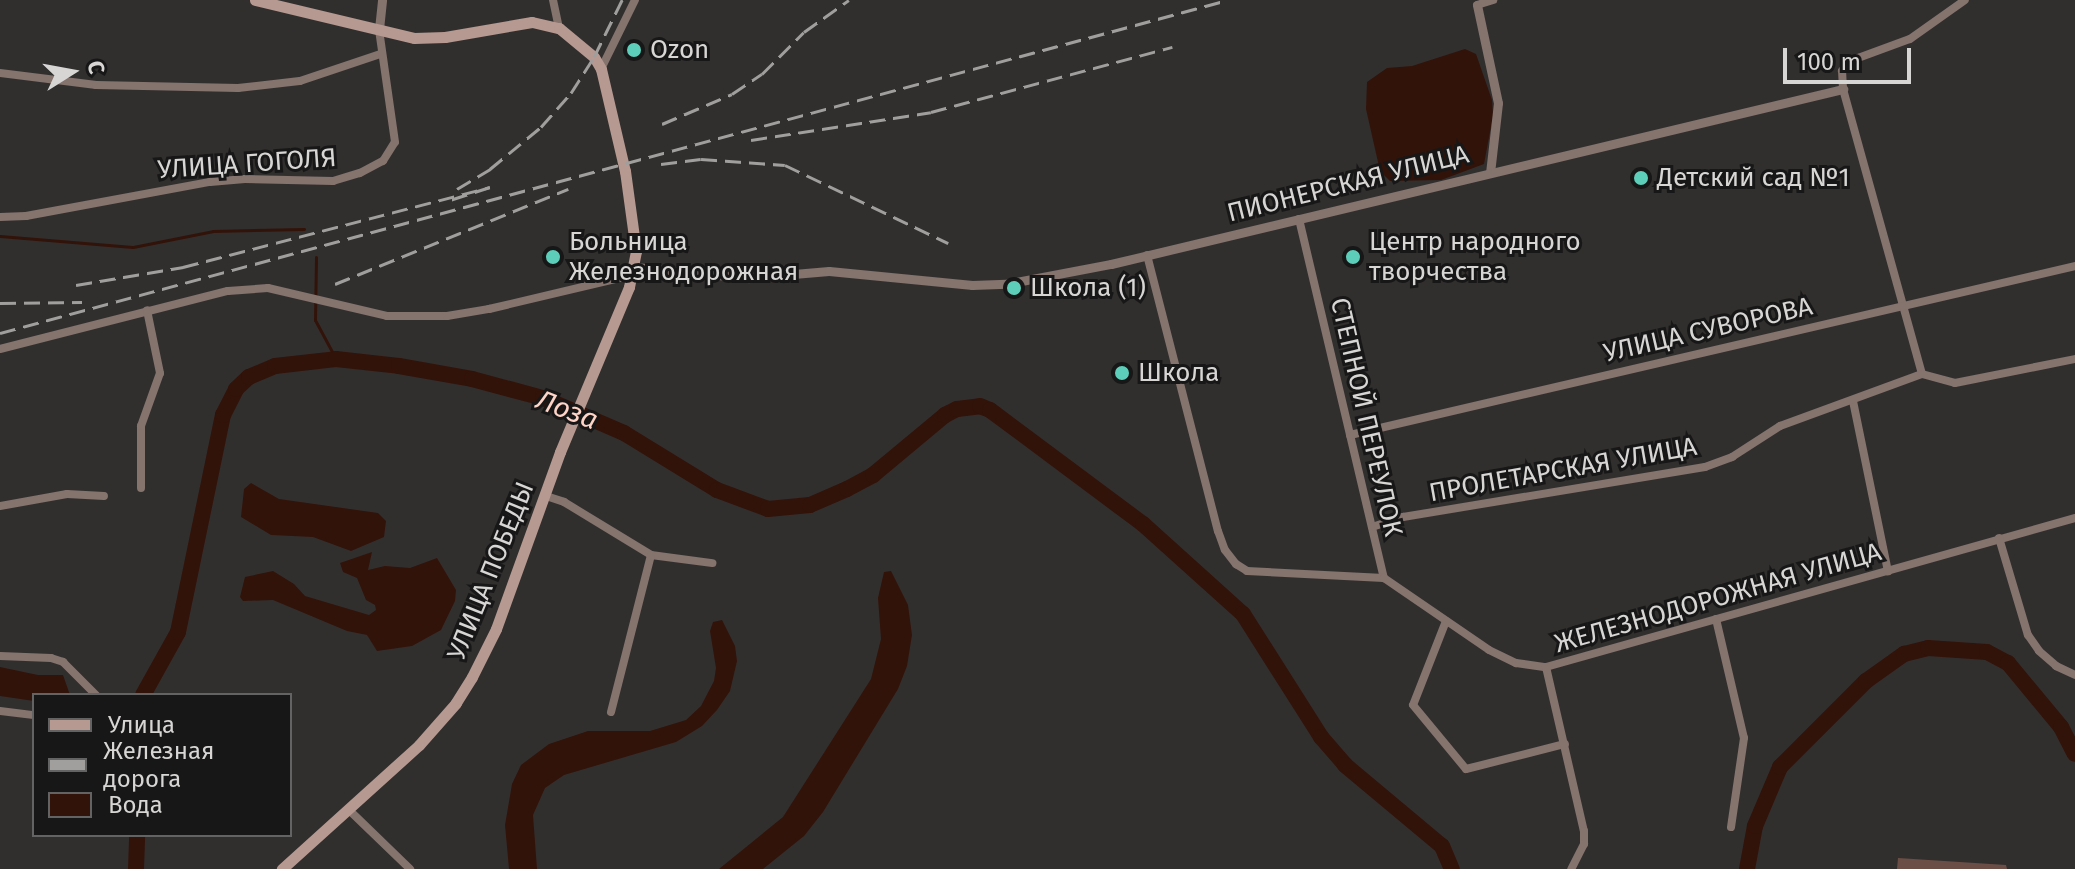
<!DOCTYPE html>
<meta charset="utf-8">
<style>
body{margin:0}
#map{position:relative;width:2075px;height:869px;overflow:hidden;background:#312f2e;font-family:"Fira Sans",sans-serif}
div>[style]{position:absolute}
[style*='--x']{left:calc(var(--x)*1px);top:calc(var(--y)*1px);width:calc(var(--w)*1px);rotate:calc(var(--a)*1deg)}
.green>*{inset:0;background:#6b4f46}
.water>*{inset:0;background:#321309}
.stream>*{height:3px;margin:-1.5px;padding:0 1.5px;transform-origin:1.5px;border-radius:1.5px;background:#321309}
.river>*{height:16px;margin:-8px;padding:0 8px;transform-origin:8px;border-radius:8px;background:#321309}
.minor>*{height:8px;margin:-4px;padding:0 4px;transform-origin:4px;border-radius:4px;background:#85736e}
.tertiary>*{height:9px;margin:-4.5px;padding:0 4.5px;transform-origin:4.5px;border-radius:4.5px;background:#85736e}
.secondary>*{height:11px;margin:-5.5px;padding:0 5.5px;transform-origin:5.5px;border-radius:5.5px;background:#b69990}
.rail>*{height:3px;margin-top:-1.5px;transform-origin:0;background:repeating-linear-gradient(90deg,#a09f9e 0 16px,transparent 0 24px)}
.dots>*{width:22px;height:22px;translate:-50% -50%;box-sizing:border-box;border:4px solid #181717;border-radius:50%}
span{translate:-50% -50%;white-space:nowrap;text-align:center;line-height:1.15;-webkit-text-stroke:6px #181717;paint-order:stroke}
.poi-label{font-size:26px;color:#d7d6d5}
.left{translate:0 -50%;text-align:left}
.street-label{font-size:26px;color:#d7d6d5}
.water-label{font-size:28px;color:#fed4c7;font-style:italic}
.legend{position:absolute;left:32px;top:693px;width:260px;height:144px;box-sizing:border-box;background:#181717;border:2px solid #646363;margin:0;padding:10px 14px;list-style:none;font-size:24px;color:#d7d6d5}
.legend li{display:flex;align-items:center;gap:16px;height:40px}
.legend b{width:40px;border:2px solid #646363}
.north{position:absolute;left:32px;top:32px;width:80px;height:80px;-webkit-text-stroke:6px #181717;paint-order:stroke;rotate:79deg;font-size:22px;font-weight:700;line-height:32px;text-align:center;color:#d7d6d5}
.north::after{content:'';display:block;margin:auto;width:28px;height:36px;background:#d7d6d5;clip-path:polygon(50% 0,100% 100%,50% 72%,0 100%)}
.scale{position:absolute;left:1783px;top:48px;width:128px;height:36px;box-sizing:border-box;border:4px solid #d7d6d5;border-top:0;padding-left:10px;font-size:24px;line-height:28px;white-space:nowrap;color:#d7d6d5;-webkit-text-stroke:6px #181717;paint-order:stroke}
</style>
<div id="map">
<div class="green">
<div style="clip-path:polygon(1898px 858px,2006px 865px,2007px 869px,1897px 869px)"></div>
</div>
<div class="water">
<div style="clip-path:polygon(1465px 49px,1476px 54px,1492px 100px,1493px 116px,1484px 164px,1441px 180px,1390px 181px,1380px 171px,1366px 109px,1367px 82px,1387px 68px,1412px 66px)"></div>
<div style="clip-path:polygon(251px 483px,279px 499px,378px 513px,386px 521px,384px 537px,351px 551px,313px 537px,271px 535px,241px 517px,244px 489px)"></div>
<div style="clip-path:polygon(372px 552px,368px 570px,385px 566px,410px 568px,437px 558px,456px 590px,455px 601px,441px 630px,412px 646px,377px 651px,367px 635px,347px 631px,273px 600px,243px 601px,240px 597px,245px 577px,273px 571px,294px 584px,305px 596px,369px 615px,376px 610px,375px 605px,366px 600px,357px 578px,343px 572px,340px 563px)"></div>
<div style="clip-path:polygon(891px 571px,908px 605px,912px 635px,907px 666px,898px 689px,823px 812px,804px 836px,763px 869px,719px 869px,783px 817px,871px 679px,881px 639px,878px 598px,884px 572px)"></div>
<div style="clip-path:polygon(722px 620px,735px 646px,737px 661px,730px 691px,717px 710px,702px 726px,676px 742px,564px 775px,545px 788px,533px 815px,537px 869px,509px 869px,505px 825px,512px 784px,521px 765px,549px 744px,588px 731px,650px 731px,686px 720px,701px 706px,714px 681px,716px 668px,710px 631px,713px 622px)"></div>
<div style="clip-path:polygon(0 667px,38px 675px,63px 675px,70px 695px,34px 695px,34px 701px,0 696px)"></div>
</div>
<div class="stream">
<div style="--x:0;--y:236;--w:133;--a:4.7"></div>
<div style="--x:133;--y:247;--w:82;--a:-11.3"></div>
<div style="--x:213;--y:231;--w:91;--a:-1.3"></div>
<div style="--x:316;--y:257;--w:63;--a:90.9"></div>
<div style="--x:315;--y:320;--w:44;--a:61.7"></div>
</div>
<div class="river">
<div style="--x:143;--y:695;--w:72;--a:-60.9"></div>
<div style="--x:178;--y:632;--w:222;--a:-78.3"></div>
<div style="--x:223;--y:415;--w:29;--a:-63"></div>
<div style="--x:236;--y:389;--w:18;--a:-43"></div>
<div style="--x:249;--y:377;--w:28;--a:-23"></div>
<div style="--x:275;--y:366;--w:61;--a:-6.5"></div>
<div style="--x:336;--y:359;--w:63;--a:6.3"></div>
<div style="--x:399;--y:366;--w:74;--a:10.1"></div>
<div style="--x:472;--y:379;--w:73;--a:15"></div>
<div style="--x:543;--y:398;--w:88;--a:23.4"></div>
<div style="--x:624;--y:433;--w:109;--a:31.5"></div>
<div style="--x:717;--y:490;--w:54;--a:20.4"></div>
<div style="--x:768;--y:509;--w:42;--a:-5.4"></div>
<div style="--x:810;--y:505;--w:40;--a:-23.4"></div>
<div style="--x:847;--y:489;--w:30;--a:-28"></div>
<div style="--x:873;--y:475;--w:94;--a:-39.8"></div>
<div style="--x:945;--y:415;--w:13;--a:-27"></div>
<div style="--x:957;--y:409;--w:23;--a:-7"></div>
<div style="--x:980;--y:406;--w:11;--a:22"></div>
<div style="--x:990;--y:410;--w:191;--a:36.7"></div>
<div style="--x:1143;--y:524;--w:135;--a:42"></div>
<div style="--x:1243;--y:614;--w:146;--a:57.6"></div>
<div style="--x:1321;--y:737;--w:37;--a:49"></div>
<div style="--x:1345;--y:765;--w:126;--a:39.9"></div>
<div style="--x:1442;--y:846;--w:25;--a:67"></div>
<div style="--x:136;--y:869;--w:34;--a:-88"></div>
<div style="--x:1747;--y:869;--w:44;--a:-79.5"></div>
<div style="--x:1755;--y:826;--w:64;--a:-67"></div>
<div style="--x:1780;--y:767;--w:122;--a:-45"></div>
<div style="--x:1866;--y:681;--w:47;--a:-35.4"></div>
<div style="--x:1904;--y:654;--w:25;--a:-14"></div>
<div style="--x:1928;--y:648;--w:59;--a:3.9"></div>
<div style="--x:1987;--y:652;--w:24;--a:28"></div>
<div style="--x:2008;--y:663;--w:83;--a:50.4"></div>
<div style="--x:2061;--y:727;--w:30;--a:63"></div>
</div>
<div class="minor">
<div style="--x:553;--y:0;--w:29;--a:78"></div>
<div style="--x:1477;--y:5;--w:17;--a:-17"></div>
<div style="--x:601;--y:69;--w:77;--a:-63.8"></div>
<div style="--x:0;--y:73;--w:97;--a:7.1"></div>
<div style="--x:96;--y:85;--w:142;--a:1.2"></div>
<div style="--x:238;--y:88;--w:62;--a:-6.4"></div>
<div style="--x:300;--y:81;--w:84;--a:-18.6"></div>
<div style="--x:0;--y:217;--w:26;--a:-2"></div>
<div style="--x:26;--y:216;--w:187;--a:-10.5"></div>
<div style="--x:210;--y:182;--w:35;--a:-5"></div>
<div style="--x:245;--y:179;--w:88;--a:1.3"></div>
<div style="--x:333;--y:181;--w:28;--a:-17"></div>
<div style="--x:360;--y:173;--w:26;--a:-28"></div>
<div style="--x:383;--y:161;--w:22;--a:-58"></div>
<div style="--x:395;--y:142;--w:114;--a:-98.1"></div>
<div style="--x:1299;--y:219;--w:369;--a:76.7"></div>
<div style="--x:1147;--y:255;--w:285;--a:75.6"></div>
<div style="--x:1218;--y:531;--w:20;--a:70"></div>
<div style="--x:1225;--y:550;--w:18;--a:52"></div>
<div style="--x:1236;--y:564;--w:13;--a:32"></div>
<div style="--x:1247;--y:571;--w:137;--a:2.9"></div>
<div style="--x:1384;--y:578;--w:127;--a:34.4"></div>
<div style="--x:1489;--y:650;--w:30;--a:26"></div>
<div style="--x:1516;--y:663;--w:30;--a:8"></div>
<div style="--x:1546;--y:667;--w:550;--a:-15.73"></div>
<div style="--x:0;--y:349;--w:235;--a:-14.3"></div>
<div style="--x:228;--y:291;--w:40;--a:-4.3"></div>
<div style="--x:268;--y:288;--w:122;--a:13.2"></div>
<div style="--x:387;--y:316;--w:60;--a:0"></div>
<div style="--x:447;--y:316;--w:43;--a:-9.5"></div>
<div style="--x:489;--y:309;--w:148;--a:-13.3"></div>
<div style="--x:1922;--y:374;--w:296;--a:-105.5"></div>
<div style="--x:1843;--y:89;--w:18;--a:-93"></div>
<div style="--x:1842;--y:71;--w:10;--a:-53"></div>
<div style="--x:1848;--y:63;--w:11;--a:-27"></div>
<div style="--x:1858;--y:58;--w:55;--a:-20.1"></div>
<div style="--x:1910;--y:39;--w:67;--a:-35.3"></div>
<div style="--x:1853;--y:401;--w:174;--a:78.4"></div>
<div style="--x:1350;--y:435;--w:744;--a:-13.12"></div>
<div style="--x:141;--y:488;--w:62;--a:-90"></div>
<div style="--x:141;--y:426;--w:56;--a:-70.3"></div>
<div style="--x:160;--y:373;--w:64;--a:-101.7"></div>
<div style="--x:546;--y:496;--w:19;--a:18"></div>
<div style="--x:564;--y:502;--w:102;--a:31.3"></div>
<div style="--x:651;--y:555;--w:62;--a:7.5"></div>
<div style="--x:0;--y:506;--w:68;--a:-10.2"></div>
<div style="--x:67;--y:494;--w:37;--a:3"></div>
<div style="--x:1372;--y:527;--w:33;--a:-18"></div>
<div style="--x:1403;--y:517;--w:306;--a:-9.4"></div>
<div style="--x:1705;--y:467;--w:29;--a:-20"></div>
<div style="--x:1732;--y:457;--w:57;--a:-32.9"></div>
<div style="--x:1780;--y:426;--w:151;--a:-20.1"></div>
<div style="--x:1922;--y:374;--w:34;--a:15"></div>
<div style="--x:1955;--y:383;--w:122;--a:-11.3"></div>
<div style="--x:1999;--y:538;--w:101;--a:73.4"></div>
<div style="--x:2028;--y:635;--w:19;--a:55"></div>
<div style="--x:2039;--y:651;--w:23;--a:41"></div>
<div style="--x:2056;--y:666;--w:21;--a:25"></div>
<div style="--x:1716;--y:619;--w:122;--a:76.8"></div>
<div style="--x:1744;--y:738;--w:90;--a:98.3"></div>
<div style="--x:1446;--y:621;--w:90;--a:111.4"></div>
<div style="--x:1413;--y:705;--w:83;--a:50.4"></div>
<div style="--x:1466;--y:769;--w:102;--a:-14.2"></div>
<div style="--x:0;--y:656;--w:51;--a:2.2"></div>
<div style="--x:51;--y:658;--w:13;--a:18"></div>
<div style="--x:63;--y:662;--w:47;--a:45"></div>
<div style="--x:1546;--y:667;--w:168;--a:77"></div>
<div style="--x:1584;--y:831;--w:13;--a:90"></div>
<div style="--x:1584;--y:844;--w:28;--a:117"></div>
<div style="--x:0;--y:711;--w:34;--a:7"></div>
<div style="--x:611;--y:712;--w:162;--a:-75.7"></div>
<div style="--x:349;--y:810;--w:85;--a:44"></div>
</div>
<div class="tertiary">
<div style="--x:1477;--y:5;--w:100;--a:77.9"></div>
<div style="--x:1498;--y:103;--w:70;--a:96.5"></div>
<div style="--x:379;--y:29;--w:29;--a:-84"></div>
<div style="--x:635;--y:267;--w:114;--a:5.6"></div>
<div style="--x:748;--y:278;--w:81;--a:-4.9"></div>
<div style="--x:829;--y:271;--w:144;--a:5.6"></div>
<div style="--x:972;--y:285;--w:34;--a:-2"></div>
<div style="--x:1006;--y:284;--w:107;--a:-10.8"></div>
<div style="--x:1111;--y:264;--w:753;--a:-13.45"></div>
</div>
<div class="secondary">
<div style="--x:255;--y:0;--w:163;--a:13.4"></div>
<div style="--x:414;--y:38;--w:31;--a:-2"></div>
<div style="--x:445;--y:37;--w:88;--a:-9.8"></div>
<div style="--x:532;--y:22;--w:28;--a:13"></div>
<div style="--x:559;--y:28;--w:45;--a:39.6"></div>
<div style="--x:594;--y:57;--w:14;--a:60"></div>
<div style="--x:601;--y:69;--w:105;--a:76.8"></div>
<div style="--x:625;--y:171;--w:81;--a:82.2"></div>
<div style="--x:636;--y:251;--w:37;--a:101"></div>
<div style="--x:629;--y:287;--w:179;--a:112.7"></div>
<div style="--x:560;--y:452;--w:188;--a:109.9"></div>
<div style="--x:496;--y:629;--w:54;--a:116.6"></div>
<div style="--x:472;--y:677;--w:31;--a:122"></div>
<div style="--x:456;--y:703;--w:56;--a:131.4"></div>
<div style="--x:419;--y:745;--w:185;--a:137.9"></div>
</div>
<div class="rail">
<div style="--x:662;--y:124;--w:76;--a:-23.2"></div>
<div style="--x:732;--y:94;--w:36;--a:-34"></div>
<div style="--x:762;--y:74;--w:59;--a:-45"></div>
<div style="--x:804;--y:32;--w:55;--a:-35.4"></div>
<div style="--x:751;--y:140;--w:182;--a:-8.8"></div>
<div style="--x:931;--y:112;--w:250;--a:-15.1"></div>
<div style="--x:661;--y:164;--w:40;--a:-7.1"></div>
<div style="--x:701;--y:159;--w:84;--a:4.1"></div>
<div style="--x:785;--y:165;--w:181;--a:25.6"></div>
<div style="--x:457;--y:189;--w:39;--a:-31"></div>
<div style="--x:490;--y:169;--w:66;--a:-39.5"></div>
<div style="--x:541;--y:127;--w:45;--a:-48.6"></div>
<div style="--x:571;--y:93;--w:43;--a:-57.4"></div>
<div style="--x:594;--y:57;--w:64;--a:-63.8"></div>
<div style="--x:335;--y:284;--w:252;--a:-22.2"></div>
<div style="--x:76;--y:285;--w:109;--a:-9.5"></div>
<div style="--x:183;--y:267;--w:317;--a:-14.6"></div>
<div style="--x:490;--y:187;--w:42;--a:162"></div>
<div style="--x:0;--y:303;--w:82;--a:-0.7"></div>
<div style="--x:0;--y:333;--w:1271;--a:-15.18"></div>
</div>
<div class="dots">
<div style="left:634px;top:50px;background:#5dceb9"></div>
<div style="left:1641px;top:178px;background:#5dceb9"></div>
<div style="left:553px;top:257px;background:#5dceb9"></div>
<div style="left:1353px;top:257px;background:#5dceb9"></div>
<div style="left:1014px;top:288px;background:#5dceb9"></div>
<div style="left:1122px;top:373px;background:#5dceb9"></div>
</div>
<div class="poi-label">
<span class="left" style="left:650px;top:50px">Ozon</span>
<span class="left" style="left:1657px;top:178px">Детский сад №1</span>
<span class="left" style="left:569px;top:257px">Больница<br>Железнодорожная</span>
<span class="left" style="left:1369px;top:257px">Центр народного<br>творчества</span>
<span class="left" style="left:1030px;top:288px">Школа (1)</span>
<span class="left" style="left:1138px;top:373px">Школа</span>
</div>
<div class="street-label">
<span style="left:247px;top:164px;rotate:-4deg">УЛИЦА ГОГОЛЯ</span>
<span style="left:1348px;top:184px;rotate:-14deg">ПИОНЕРСКАЯ УЛИЦА</span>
<span style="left:1708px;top:330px;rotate:-13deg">УЛИЦА СУВОРОВА</span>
<span style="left:1366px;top:417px;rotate:77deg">СТЕПНОЙ ПЕРЕУЛОК</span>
<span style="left:1563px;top:470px;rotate:-10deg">ПРОЛЕТАРСКАЯ УЛИЦА</span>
<span style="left:491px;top:571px;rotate:-68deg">УЛИЦА ПОБЕДЫ</span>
<span style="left:1718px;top:598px;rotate:-16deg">ЖЕЛЕЗНОДОРОЖНАЯ УЛИЦА</span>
</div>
<div class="water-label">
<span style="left:567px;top:410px;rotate:21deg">Лоза</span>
</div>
<ul class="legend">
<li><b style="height:10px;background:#b69990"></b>Улица</li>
<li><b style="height:10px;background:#a09f9e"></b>Железная дорога</li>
<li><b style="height:22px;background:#321309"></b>Вода</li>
</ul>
<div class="north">С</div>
<div class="scale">100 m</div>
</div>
